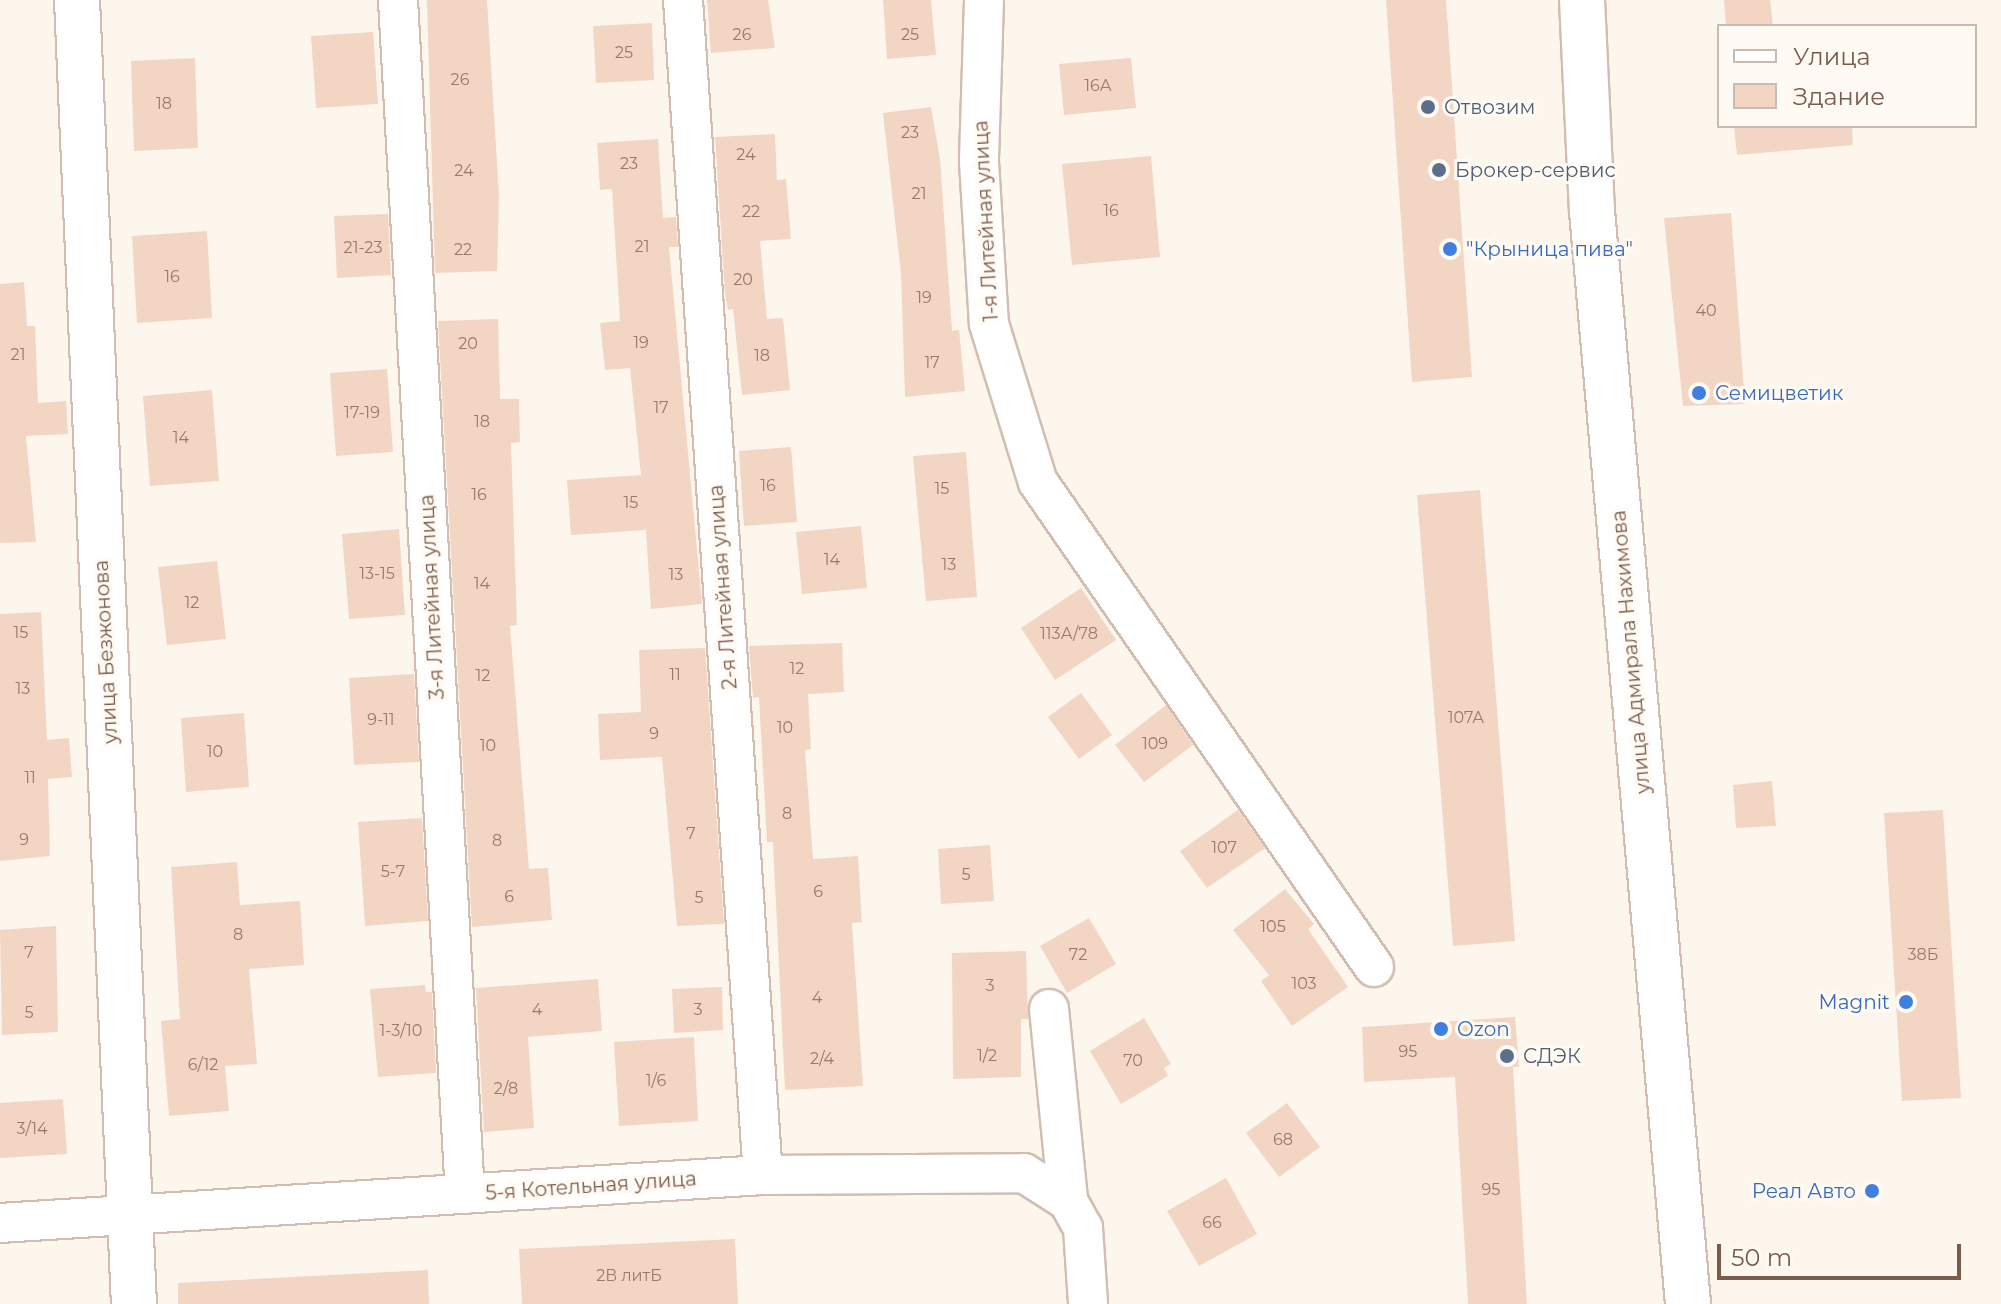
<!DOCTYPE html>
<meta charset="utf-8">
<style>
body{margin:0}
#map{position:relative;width:2001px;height:1304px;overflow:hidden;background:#fdf6ec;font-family:Montserrat,sans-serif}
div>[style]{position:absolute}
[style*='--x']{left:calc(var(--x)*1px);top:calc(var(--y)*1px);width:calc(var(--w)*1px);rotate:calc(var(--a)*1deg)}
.building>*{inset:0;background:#f3d5c3}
.roads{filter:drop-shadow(2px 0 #d1beb0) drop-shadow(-2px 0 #d1beb0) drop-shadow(0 2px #d1beb0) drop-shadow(0 -2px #d1beb0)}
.minor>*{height:38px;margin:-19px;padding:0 19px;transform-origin:19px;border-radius:19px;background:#fff}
.tertiary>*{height:44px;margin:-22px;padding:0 22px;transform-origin:22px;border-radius:22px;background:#fff}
.secondary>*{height:44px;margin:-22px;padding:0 22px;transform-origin:22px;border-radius:22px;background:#fff}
.dots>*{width:22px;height:22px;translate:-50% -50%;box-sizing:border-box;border:4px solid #fffaf3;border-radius:50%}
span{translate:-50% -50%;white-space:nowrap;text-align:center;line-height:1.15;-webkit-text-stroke:6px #fffaf3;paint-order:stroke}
.number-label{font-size:16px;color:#987a6a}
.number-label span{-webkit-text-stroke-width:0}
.service-label{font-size:20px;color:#4e5e75}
.left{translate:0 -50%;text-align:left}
.street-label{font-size:20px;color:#7a5c4d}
.shop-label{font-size:20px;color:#366cbe}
.right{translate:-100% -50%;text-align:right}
.legend{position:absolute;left:1717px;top:24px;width:260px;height:104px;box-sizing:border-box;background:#fffaf3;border:2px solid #cabbb1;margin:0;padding:10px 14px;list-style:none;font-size:24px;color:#7a5c4d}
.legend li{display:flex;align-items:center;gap:16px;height:40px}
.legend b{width:40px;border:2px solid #cabbb1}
.scale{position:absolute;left:1717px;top:1244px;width:244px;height:36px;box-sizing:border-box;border:4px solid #7a5c4d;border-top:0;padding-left:10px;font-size:24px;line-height:28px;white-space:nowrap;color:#7a5c4d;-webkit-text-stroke:6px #fffaf3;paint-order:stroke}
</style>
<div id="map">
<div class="building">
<div style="clip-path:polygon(427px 0,487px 0,499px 196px,497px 271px,435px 273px)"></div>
<div style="clip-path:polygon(707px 0,768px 0,775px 48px,711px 53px)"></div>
<div style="clip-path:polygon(883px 0,931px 0,936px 55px,887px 59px)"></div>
<div style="clip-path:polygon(1386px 0,1446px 0,1472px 377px,1412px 382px)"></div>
<div style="clip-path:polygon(1724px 0,1770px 0,1773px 26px,1726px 26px)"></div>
<div style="clip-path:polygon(652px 23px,654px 80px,596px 83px,593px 26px)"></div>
<div style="clip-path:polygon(373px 32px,378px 104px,316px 108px,311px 36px)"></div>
<div style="clip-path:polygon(195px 58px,198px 148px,134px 151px,131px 61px)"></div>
<div style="clip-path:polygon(1131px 58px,1136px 108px,1064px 115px,1059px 64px)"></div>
<div style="clip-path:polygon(931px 107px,940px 159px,952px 331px,959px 330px,965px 391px,905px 397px,901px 274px,883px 113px)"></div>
<div style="clip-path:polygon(1734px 126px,1852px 126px,1853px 145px,1737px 155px)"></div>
<div style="clip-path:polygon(775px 134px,777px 180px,786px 179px,791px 239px,760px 241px,767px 319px,783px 318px,790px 390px,742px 395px,733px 309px,728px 310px,725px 294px,715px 137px)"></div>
<div style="clip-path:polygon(658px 139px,663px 218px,676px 217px,678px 247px,669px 247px,702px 604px,651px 609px,646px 530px,571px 535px,567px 480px,641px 475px,630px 368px,605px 370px,600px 323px,620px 321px,612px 189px,600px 190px,597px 143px)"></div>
<div style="clip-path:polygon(1151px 156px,1160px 257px,1072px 265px,1062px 164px)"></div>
<div style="clip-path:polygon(1731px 213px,1745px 404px,1683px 406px,1664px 218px)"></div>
<div style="clip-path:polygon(388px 214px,391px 275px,337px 278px,334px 216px)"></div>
<div style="clip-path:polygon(207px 231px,212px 318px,137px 323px,132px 236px)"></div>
<div style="clip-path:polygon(24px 282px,27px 326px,35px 326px,38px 403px,66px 401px,68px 434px,26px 436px,36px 542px,0 543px,0 284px)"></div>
<div style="clip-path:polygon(498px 319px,500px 399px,519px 399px,520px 442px,511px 443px,517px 625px,510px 626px,529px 869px,548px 868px,552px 920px,472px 927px,438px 321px)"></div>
<div style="clip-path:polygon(387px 369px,393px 452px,336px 456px,330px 373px)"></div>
<div style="clip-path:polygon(212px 390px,219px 481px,150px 486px,143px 396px)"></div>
<div style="clip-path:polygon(791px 447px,797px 522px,744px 526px,739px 451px)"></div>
<div style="clip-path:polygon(966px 452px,977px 597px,926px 601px,913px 456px)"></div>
<div style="clip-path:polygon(1480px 490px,1515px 941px,1453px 946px,1417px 495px)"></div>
<div style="clip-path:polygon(861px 526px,867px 588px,802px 594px,796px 532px)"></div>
<div style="clip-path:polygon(399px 529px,405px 615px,349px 619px,342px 534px)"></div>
<div style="clip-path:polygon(217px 561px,226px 639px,167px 645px,158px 567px)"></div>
<div style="clip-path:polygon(1081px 588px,1116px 640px,1055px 680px,1021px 628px)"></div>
<div style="clip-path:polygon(41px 612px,47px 740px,69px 738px,72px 777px,48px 779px,50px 856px,0 861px,0 614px)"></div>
<div style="clip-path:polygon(842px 643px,844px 692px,808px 694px,811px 749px,805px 750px,813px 859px,858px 856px,862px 922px,852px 923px,863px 1086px,785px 1090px,773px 842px,767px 842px,759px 697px,753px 698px,749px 646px)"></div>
<div style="clip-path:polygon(705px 648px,724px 924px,677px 926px,662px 757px,600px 760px,598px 714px,641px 712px,639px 650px)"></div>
<div style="clip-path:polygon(414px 674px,419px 762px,354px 765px,349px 678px)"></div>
<div style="clip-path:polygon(1081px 693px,1112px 735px,1079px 759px,1048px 717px)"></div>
<div style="clip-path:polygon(1166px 705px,1193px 745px,1144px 782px,1115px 745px)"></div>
<div style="clip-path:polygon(244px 713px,249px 787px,186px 792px,181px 718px)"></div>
<div style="clip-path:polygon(1772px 781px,1776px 826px,1736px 828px,1733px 785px)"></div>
<div style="clip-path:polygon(1238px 810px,1265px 848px,1207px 888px,1180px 851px)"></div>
<div style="clip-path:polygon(1943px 810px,1961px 1098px,1902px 1101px,1884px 813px)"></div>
<div style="clip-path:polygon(422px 818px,428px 921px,365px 926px,358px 822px)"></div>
<div style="clip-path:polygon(990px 845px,994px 901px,941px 904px,938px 849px)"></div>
<div style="clip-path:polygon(237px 862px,240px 905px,300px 901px,304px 965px,249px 969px,257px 1064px,225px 1066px,229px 1111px,169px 1116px,161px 1021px,180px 1019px,171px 867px)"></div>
<div style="clip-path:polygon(1285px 889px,1314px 924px,1308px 929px,1348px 987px,1292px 1026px,1261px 981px,1269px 975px,1233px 930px)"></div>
<div style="clip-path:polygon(1089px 918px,1116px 964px,1067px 993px,1040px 946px)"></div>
<div style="clip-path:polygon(56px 926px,58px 1032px,2px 1035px,0 930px)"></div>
<div style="clip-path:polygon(1026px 951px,1028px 1019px,1021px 1019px,1021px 1077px,953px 1079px,952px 953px)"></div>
<div style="clip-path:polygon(598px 979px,602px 1031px,528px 1037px,534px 1128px,484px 1132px,476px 988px)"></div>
<div style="clip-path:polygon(425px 985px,426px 992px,432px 992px,436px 1073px,378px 1077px,370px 989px)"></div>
<div style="clip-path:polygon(722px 987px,723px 1030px,674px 1033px,672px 989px)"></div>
<div style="clip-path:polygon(1515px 1017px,1519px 1067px,1513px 1067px,1527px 1304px,1468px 1304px,1455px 1077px,1364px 1082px,1362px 1027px)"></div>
<div style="clip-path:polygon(1144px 1018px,1171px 1064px,1164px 1068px,1168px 1076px,1121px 1104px,1090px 1051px)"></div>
<div style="clip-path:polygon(694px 1037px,698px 1121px,619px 1126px,614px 1042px)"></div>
<div style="clip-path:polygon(63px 1099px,67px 1154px,0 1158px,0 1103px)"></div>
<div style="clip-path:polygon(1287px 1103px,1320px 1147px,1279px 1177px,1246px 1133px)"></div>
<div style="clip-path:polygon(1226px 1178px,1257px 1234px,1199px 1266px,1167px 1211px)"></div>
<div style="clip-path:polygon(735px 1239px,738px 1304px,522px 1304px,519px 1249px)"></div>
<div style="clip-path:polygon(428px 1270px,429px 1304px,178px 1304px,178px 1283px)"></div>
</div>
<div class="roads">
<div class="minor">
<div style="--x:398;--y:0;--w:1196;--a:86.79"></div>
<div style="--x:683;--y:0;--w:1178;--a:86.11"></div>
<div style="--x:984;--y:0;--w:162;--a:91.8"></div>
<div style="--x:979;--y:162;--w:162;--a:86.5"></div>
<div style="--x:989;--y:324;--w:165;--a:72.8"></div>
<div style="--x:1038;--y:482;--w:590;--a:55.29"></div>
<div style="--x:1049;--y:1009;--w:193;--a:84.3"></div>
<div style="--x:0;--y:1223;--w:765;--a:-3.6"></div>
<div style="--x:763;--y:1175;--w:261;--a:-0.4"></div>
<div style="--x:1024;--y:1173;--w:52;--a:32.5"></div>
<div style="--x:1068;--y:1201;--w:31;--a:61"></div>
<div style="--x:1083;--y:1228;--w:76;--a:86.2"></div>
</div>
<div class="tertiary">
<div style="--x:77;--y:0;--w:1305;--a:87.5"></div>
</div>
<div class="secondary">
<div style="--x:1582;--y:0;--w:211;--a:87.3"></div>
<div style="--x:1592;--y:211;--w:1097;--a:84.98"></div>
</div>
</div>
<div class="dots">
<div style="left:1428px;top:107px;background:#5c6f8a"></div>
<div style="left:1439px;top:170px;background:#5c6f8a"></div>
<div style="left:1450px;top:249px;background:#3f7fe0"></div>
<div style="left:1699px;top:393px;background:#3f7fe0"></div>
<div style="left:1906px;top:1002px;background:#3f7fe0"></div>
<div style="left:1441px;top:1029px;background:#3f7fe0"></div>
<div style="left:1507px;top:1056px;background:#5c6f8a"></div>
<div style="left:1872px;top:1191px;background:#3f7fe0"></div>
</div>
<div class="number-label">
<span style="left:742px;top:35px">26</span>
<span style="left:910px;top:35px">25</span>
<span style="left:624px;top:53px">25</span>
<span style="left:460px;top:80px">26</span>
<span style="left:1098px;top:86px">16А</span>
<span style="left:164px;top:104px">18</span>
<span style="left:910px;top:133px">23</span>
<span style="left:746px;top:155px">24</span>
<span style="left:629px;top:164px">23</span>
<span style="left:464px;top:171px">24</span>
<span style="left:919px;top:194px">21</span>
<span style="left:1111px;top:211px">16</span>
<span style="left:751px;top:212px">22</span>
<span style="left:642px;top:247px">21</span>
<span style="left:363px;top:248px">21-23</span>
<span style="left:463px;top:250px">22</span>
<span style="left:172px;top:277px">16</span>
<span style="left:743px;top:280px">20</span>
<span style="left:924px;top:298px">19</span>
<span style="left:1706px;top:311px">40</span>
<span style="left:641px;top:343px">19</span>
<span style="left:468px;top:344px">20</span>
<span style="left:18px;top:355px">21</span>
<span style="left:762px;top:356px">18</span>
<span style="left:932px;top:363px">17</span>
<span style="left:661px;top:408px">17</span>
<span style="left:362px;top:413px">17-19</span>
<span style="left:482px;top:422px">18</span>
<span style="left:181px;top:438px">14</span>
<span style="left:768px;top:486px">16</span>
<span style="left:942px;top:489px">15</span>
<span style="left:479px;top:495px">16</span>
<span style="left:631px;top:503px">15</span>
<span style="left:832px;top:560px">14</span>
<span style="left:949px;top:565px">13</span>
<span style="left:377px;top:574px">13-15</span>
<span style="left:676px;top:575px">13</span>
<span style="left:482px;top:584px">14</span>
<span style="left:192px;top:603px">12</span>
<span style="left:21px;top:633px">15</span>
<span style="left:1069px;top:634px">113А/78</span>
<span style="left:797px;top:669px">12</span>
<span style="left:675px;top:675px">11</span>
<span style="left:483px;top:676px">12</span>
<span style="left:23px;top:689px">13</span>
<span style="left:1466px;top:718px">107А</span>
<span style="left:381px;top:720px">9-11</span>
<span style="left:785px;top:728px">10</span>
<span style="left:654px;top:734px">9</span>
<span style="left:1155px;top:744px">109</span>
<span style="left:488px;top:746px">10</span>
<span style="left:215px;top:752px">10</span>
<span style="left:30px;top:778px">11</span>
<span style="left:787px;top:814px">8</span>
<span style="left:691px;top:834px">7</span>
<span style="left:24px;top:840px">9</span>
<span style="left:497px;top:841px">8</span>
<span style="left:1224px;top:848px">107</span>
<span style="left:393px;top:872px">5-7</span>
<span style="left:966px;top:875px">5</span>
<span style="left:818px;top:892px">6</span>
<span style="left:509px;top:897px">6</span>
<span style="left:699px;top:898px">5</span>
<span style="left:1273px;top:927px">105</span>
<span style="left:238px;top:935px">8</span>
<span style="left:29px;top:953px">7</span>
<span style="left:1078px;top:955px">72</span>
<span style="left:1923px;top:955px">38Б</span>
<span style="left:1304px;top:984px">103</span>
<span style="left:990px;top:986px">3</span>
<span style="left:817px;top:998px">4</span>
<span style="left:537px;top:1010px">4</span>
<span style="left:698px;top:1010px">3</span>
<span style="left:29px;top:1013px">5</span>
<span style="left:401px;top:1031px">1-3/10</span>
<span style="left:1408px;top:1052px">95</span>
<span style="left:987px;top:1056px">1/2</span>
<span style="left:822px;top:1059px">2/4</span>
<span style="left:1133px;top:1061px">70</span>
<span style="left:203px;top:1065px">6/12</span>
<span style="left:656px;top:1081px">1/6</span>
<span style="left:506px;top:1089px">2/8</span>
<span style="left:32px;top:1129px">3/14</span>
<span style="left:1283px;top:1140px">68</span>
<span style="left:1491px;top:1190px">95</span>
<span style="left:1212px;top:1223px">66</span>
<span style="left:629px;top:1276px">2В литБ</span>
</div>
<div class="service-label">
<span class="left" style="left:1444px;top:107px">Отвозим</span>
<span class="left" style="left:1455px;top:170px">Брокер-сервис</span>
<span class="left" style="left:1523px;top:1056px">СДЭК</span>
</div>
<div class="street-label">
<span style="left:986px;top:221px;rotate:-93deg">1-я Литейная улица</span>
<span style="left:723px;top:587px;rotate:-94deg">2-я Литейная улица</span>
<span style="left:432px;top:597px;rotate:-93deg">3-я Литейная улица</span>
<span style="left:106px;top:652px;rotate:-93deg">улица Безжонова</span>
<span style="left:1631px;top:652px;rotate:-95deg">улица Адмирала Нахимова</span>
<span style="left:591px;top:1186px;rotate:-4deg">5-я Котельная улица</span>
</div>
<div class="shop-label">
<span class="left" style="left:1466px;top:249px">"Крыница пива"</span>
<span class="left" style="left:1715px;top:393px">Семицветик</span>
<span class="right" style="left:1890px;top:1002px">Magnit</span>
<span class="left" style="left:1457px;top:1029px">Ozon</span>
<span class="right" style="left:1856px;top:1191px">Реал Авто</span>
</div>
<ul class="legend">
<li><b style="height:10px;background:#fff"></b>Улица</li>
<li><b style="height:22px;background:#f3d5c3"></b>Здание</li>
</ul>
<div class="scale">50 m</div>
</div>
